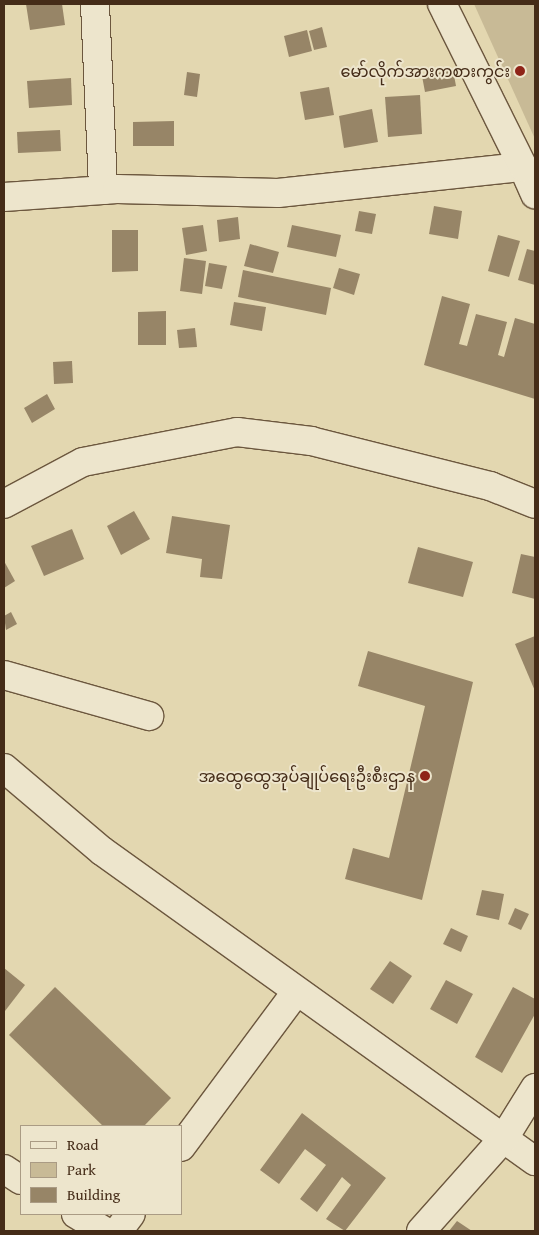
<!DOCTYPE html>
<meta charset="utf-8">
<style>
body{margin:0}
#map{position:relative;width:539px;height:1235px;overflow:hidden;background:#e3d7b0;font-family:"Gentium Book Plus","Noto Sans Myanmar",serif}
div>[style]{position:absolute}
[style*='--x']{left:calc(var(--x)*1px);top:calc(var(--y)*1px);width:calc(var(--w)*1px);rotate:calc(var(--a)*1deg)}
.green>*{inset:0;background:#c8ba96}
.building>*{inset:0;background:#978567}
.roads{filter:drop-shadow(1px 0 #6c573e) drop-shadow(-1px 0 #6c573e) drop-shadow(0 1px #6c573e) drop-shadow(0 -1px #6c573e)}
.minor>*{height:28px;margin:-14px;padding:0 14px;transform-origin:14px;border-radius:14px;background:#ede5cc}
.dots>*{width:14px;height:14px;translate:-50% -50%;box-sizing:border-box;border:2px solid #ede5cc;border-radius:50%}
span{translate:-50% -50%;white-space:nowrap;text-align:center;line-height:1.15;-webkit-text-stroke:4px #ede5cc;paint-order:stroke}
.poi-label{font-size:16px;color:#452c18}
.right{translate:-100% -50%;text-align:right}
.frame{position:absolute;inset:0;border:5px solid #452c18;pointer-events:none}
.legend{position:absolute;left:20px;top:1125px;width:162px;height:90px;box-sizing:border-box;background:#ede5cc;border:1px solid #aa9b84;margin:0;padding:6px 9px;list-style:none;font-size:15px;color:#452c18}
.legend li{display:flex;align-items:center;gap:10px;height:25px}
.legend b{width:25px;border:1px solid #aa9b84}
</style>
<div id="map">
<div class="green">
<div style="clip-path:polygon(474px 4px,535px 4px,535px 139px)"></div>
</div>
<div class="building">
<div style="clip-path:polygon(26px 4px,62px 4px,65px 25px,30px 30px)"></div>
<div style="clip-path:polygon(322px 27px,327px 47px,314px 50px,309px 31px)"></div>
<div style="clip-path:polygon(307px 30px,312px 51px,289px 57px,284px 36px)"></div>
<div style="clip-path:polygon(453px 70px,456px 86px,425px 92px,422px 76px)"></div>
<div style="clip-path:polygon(187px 72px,200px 74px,197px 97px,184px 95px)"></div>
<div style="clip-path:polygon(71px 78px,72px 105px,29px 108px,27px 81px)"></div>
<div style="clip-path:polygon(329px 87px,334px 115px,305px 120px,300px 92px)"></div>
<div style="clip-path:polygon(420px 95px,422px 134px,388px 137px,385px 97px)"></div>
<div style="clip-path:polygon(372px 109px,378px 142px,344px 148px,339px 116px)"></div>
<div style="clip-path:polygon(174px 121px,174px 146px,133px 146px,133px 122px)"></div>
<div style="clip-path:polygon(60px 130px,61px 151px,18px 153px,17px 132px)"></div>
<div style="clip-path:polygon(434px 206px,462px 211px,458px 239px,429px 234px)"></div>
<div style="clip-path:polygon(359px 211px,376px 214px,372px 234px,355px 231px)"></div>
<div style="clip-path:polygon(238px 217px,240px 239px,219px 242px,217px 220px)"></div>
<div style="clip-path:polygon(203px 225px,207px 251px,186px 255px,182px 228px)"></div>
<div style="clip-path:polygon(292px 225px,341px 235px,336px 257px,287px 247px)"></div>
<div style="clip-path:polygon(112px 230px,138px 230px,138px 271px,112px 272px)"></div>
<div style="clip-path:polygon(498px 235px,520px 241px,509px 277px,488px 271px)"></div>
<div style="clip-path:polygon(250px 244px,279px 252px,273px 273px,244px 266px)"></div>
<div style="clip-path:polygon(527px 249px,535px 251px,535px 285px,518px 280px)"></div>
<div style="clip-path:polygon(184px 258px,206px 261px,202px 294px,180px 291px)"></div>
<div style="clip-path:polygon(209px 263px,227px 266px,222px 289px,205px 286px)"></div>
<div style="clip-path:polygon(339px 268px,360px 274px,354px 295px,333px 288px)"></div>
<div style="clip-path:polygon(243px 270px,331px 288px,326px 315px,238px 297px)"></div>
<div style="clip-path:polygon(442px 296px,470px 304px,459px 344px,467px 346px,476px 314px,507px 322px,498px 355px,504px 357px,515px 318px,535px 324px,535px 399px,424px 365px)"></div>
<div style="clip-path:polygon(234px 302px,266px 307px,262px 331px,230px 325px)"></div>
<div style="clip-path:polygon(166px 311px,166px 345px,138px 345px,138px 312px)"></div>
<div style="clip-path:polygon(195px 328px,197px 347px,179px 348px,177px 330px)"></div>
<div style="clip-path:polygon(72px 361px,73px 383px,54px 384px,53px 362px)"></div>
<div style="clip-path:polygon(47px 394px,55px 409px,32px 423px,24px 408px)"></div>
<div style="clip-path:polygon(134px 511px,150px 539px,121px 555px,107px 526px)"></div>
<div style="clip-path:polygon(172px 516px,230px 525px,222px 579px,200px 577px,202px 559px,166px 553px)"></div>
<div style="clip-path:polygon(72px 529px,84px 559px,44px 576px,31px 546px)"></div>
<div style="clip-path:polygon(418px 547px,473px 562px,463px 597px,408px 583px)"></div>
<div style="clip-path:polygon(521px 554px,535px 557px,535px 599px,512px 593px)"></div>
<div style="clip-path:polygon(4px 561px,15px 581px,4px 588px)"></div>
<div style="clip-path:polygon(11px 612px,17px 624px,6px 630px,4px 616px)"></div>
<div style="clip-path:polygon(535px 636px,535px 691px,515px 644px)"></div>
<div style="clip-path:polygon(368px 651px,473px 682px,422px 900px,345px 879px,353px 848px,389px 858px,425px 706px,358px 686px)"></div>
<div style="clip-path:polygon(482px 890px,504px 894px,499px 920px,476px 915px)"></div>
<div style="clip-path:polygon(515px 908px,529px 914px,521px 930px,508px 924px)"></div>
<div style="clip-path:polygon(451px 928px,468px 936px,461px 952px,443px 944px)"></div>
<div style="clip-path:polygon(390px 961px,412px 976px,393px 1004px,370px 989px)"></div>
<div style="clip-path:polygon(4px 968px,25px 985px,5px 1011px,4px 1010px)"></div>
<div style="clip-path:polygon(446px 980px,473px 994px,457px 1024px,430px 1009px)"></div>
<div style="clip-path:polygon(55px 987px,171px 1098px,144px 1126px,103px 1126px,9px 1035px)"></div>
<div style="clip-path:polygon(513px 987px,535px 999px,535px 1014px,502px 1073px,475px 1057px)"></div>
<div style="clip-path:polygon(302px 1113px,386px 1178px,345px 1231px,326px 1219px,351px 1185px,342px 1177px,317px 1212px,300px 1199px,326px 1165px,305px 1149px,279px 1184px,260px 1170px)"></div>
<div style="clip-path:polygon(457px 1221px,472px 1231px,449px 1231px)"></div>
</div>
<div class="roads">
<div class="minor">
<div style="--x:95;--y:4;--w:186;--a:87.5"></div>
<div style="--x:523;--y:167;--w:30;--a:66"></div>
<div style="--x:4;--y:197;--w:113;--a:-4"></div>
<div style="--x:117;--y:189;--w:161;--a:1.4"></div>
<div style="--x:278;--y:193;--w:246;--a:-6.1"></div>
<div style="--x:523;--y:167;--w:182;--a:-116.4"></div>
<div style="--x:4;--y:504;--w:89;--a:-28"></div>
<div style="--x:83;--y:462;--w:157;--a:-11"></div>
<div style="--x:237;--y:432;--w:75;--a:6.9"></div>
<div style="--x:311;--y:441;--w:185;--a:14.1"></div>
<div style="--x:490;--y:486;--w:48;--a:21.8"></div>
<div style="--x:4;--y:675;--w:151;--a:15.8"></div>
<div style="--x:4;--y:768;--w:128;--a:40.3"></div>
<div style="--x:102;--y:851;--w:533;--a:35.6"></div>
<div style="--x:181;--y:1147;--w:194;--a:-53.4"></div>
<div style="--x:4;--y:1169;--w:20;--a:33"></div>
<div style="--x:76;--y:1214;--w:33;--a:31"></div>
<div style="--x:118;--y:1231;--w:21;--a:-53"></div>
<div style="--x:421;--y:1231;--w:125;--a:-48.3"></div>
<div style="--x:504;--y:1138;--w:59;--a:-58.2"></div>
</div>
</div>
<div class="dots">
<div style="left:520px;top:71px;background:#8f2418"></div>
<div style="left:425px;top:776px;background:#8f2418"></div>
</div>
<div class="poi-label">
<span class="right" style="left:510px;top:71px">မော်လိုက်အားကစားကွင်း</span>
<span class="right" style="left:415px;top:776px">အထွေထွေအုပ်ချုပ်ရေးဦးစီးဌာန</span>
</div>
<div class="frame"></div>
<ul class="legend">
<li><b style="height:6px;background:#ede5cc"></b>Road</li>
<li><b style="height:14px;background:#c8ba96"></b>Park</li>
<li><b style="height:14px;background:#978567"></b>Building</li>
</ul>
</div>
